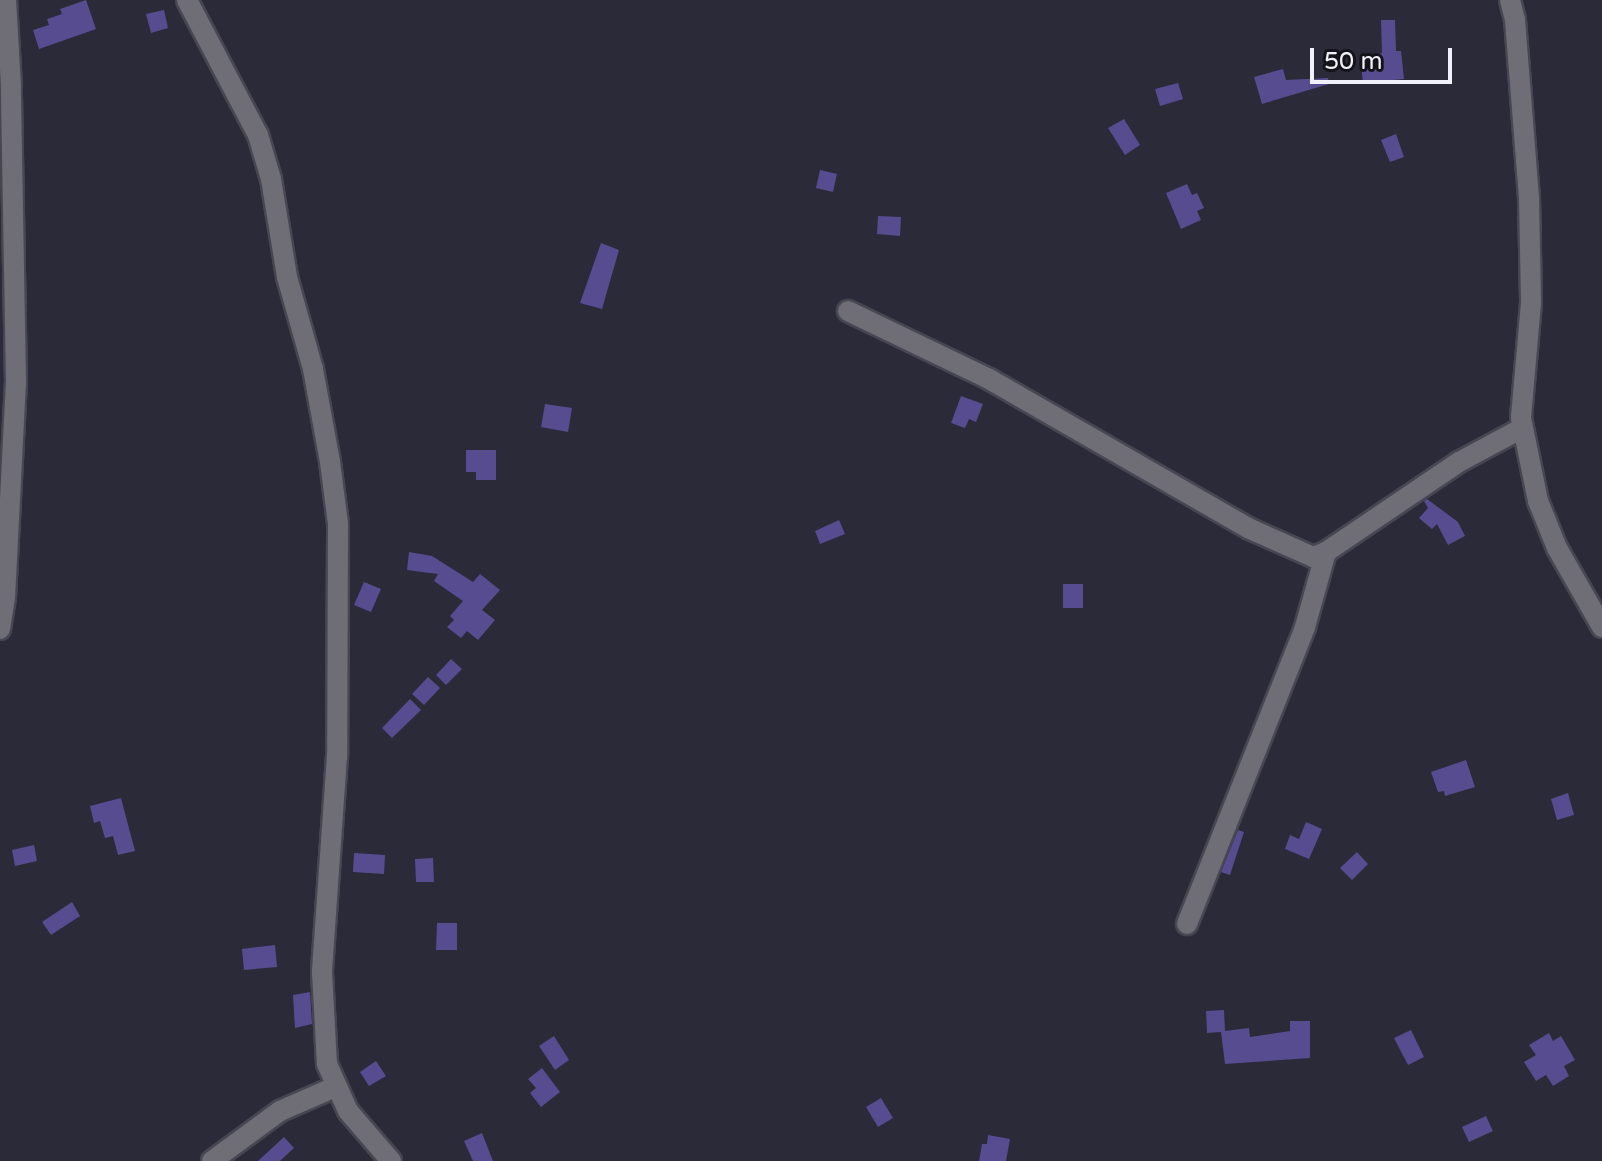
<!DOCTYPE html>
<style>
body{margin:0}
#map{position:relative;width:1602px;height:1161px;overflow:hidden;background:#2b2a38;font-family:"Varela Round",sans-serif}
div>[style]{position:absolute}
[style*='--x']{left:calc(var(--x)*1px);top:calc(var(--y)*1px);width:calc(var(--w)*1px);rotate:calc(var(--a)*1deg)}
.building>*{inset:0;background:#574c90}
.roads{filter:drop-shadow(2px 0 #474653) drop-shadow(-2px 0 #474653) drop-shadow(0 2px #474653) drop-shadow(0 -2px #474653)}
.minor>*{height:20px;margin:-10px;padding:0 10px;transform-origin:10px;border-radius:10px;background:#6f6e76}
span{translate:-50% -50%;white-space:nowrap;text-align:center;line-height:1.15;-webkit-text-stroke:8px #14131a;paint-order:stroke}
.scale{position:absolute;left:1310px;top:48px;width:142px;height:36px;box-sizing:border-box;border:4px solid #f2f1fb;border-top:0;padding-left:10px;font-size:24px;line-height:28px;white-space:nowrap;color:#f2f1fb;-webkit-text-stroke:6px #14131a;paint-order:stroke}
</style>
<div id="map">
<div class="building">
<div style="clip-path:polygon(86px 0,96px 29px,39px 49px,33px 30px,49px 25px,47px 19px,62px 14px,60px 9px)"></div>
<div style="clip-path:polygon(164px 10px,168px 28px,151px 33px,146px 14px)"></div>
<div style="clip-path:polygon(1381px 20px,1395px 20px,1396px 51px,1401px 51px,1404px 79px,1363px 83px,1360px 56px,1382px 53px)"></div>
<div style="clip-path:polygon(1283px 69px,1286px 80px,1328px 78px,1329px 84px,1262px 104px,1254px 77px)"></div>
<div style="clip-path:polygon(1178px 83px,1183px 99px,1160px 106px,1155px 89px)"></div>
<div style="clip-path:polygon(1124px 119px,1140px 145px,1125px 155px,1108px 128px)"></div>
<div style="clip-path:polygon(1396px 134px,1404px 157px,1390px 162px,1381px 140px)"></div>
<div style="clip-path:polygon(820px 170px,837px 174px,833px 192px,816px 188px)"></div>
<div style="clip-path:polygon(1187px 184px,1192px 195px,1197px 193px,1204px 208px,1197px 211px,1201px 220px,1181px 229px,1166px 193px)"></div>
<div style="clip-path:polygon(878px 216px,901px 217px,900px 236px,877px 234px)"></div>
<div style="clip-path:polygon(601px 243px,619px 250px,602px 309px,580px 303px)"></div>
<div style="clip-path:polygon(961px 396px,983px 404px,976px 422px,969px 419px,965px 428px,951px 423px)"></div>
<div style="clip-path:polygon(545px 404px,572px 408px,568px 432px,541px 427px)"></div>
<div style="clip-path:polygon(466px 450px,496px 450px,496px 480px,476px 480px,476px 472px,466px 472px)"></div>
<div style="clip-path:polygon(1427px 499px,1458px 522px,1465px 536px,1448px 545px,1437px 524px,1432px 529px,1419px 518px,1428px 508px,1424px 501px)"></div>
<div style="clip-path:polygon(839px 520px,845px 534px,820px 544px,815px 531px)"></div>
<div style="clip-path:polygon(409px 552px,432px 556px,473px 582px,480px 574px,500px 590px,482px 610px,495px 620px,478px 640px,467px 631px,461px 638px,447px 627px,454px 620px,450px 616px,463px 601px,434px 581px,438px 574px,407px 570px)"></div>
<div style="clip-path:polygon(364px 582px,381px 589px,371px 612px,354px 605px)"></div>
<div style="clip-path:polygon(1063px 584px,1083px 584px,1083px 608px,1063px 608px)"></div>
<div style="clip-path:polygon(451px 659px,462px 669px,446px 685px,436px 675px)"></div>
<div style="clip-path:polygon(428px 677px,440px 688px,424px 705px,412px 694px)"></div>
<div style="clip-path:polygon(410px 699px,421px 710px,392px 738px,382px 728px)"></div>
<div style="clip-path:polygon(1466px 760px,1475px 787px,1445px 796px,1444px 791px,1438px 792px,1431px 772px)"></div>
<div style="clip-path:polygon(1568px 793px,1574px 815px,1557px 820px,1551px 799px)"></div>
<div style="clip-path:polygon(121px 798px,135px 851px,118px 855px,113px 836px,105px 838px,100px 821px,94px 823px,90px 806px)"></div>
<div style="clip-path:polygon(1306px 822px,1322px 829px,1309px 859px,1285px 849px,1290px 835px,1299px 839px)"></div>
<div style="clip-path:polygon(1238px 830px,1244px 832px,1230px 875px,1221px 872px)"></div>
<div style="clip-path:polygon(34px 845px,37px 861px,15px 866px,12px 850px)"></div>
<div style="clip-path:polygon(1357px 852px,1368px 864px,1352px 880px,1340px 868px)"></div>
<div style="clip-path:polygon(354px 853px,385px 855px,384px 874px,353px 872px)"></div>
<div style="clip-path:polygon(433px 858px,434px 882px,416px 882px,415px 859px)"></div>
<div style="clip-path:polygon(72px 902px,80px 916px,51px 935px,42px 922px)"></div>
<div style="clip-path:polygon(437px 923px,457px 923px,457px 950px,436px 950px)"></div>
<div style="clip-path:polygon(275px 945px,277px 967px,244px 970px,242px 949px)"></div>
<div style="clip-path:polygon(310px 992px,312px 1024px,295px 1028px,293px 995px)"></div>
<div style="clip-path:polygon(1224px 1010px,1225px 1031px,1249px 1028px,1250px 1037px,1290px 1031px,1290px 1021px,1310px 1021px,1310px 1058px,1225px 1064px,1221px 1032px,1207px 1033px,1206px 1011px)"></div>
<div style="clip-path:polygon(1411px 1030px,1424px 1057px,1408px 1065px,1394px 1038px)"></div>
<div style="clip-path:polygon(1549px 1033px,1553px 1041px,1561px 1036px,1575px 1060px,1564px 1066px,1569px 1076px,1553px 1086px,1546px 1075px,1536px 1081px,1524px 1062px,1536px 1055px,1529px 1045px)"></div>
<div style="clip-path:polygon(554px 1036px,569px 1060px,555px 1070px,539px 1046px)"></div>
<div style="clip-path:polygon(376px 1061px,386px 1076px,369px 1086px,360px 1072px)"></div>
<div style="clip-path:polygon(542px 1068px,560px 1092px,541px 1107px,530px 1093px,536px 1088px,528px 1079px)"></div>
<div style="clip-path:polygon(881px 1098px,893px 1118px,878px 1127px,866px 1107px)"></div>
<div style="clip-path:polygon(1486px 1116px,1493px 1131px,1469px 1142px,1462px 1127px)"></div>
<div style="clip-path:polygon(482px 1133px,493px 1161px,473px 1161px,464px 1141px)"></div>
<div style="clip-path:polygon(988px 1135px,1010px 1139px,1006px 1161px,979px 1161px,982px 1144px,987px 1144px)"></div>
<div style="clip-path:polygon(284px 1137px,294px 1148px,280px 1161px,258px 1161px)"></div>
</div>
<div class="roads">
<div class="minor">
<div style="--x:187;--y:0;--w:153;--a:62.3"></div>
<div style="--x:258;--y:135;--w:46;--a:73.5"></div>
<div style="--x:271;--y:179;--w:99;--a:80.7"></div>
<div style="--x:287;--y:277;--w:96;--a:74.2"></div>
<div style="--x:313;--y:369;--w:95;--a:79.6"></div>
<div style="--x:330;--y:462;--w:63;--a:82.6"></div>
<div style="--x:338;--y:524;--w:232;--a:90.2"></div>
<div style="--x:337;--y:756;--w:217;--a:94"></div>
<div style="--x:322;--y:972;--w:92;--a:86.9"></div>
<div style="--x:327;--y:1064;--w:51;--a:65.9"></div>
<div style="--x:348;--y:1111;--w:66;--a:49.3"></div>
<div style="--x:1510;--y:0;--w:21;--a:76"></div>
<div style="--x:1515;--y:20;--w:178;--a:85.5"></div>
<div style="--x:1529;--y:197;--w:106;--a:88.9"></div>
<div style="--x:1531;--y:303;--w:115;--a:95"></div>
<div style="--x:1521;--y:418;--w:85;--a:78.4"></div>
<div style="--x:1538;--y:501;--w:51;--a:68"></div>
<div style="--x:1557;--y:548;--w:91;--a:60.3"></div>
<div style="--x:848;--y:311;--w:157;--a:25.7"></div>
<div style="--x:989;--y:379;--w:299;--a:29.9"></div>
<div style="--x:1248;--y:528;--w:71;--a:24"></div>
<div style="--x:1313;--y:557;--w:14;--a:-21"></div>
<div style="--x:1326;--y:552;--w:161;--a:-34.1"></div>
<div style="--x:1459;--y:462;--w:64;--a:-28.2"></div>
<div style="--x:1515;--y:432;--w:9;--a:6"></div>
<div style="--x:0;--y:629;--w:31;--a:-81"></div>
<div style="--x:5;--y:598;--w:215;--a:-87.1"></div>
<div style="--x:16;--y:383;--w:297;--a:-91"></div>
<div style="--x:11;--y:86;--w:86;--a:-93.3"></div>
<div style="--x:1187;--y:924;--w:320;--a:-68.3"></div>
<div style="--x:1305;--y:627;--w:78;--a:-74.4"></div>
<div style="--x:212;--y:1161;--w:84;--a:-36.3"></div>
<div style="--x:280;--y:1111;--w:60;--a:-23.6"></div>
</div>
</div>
<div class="scale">50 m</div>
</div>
